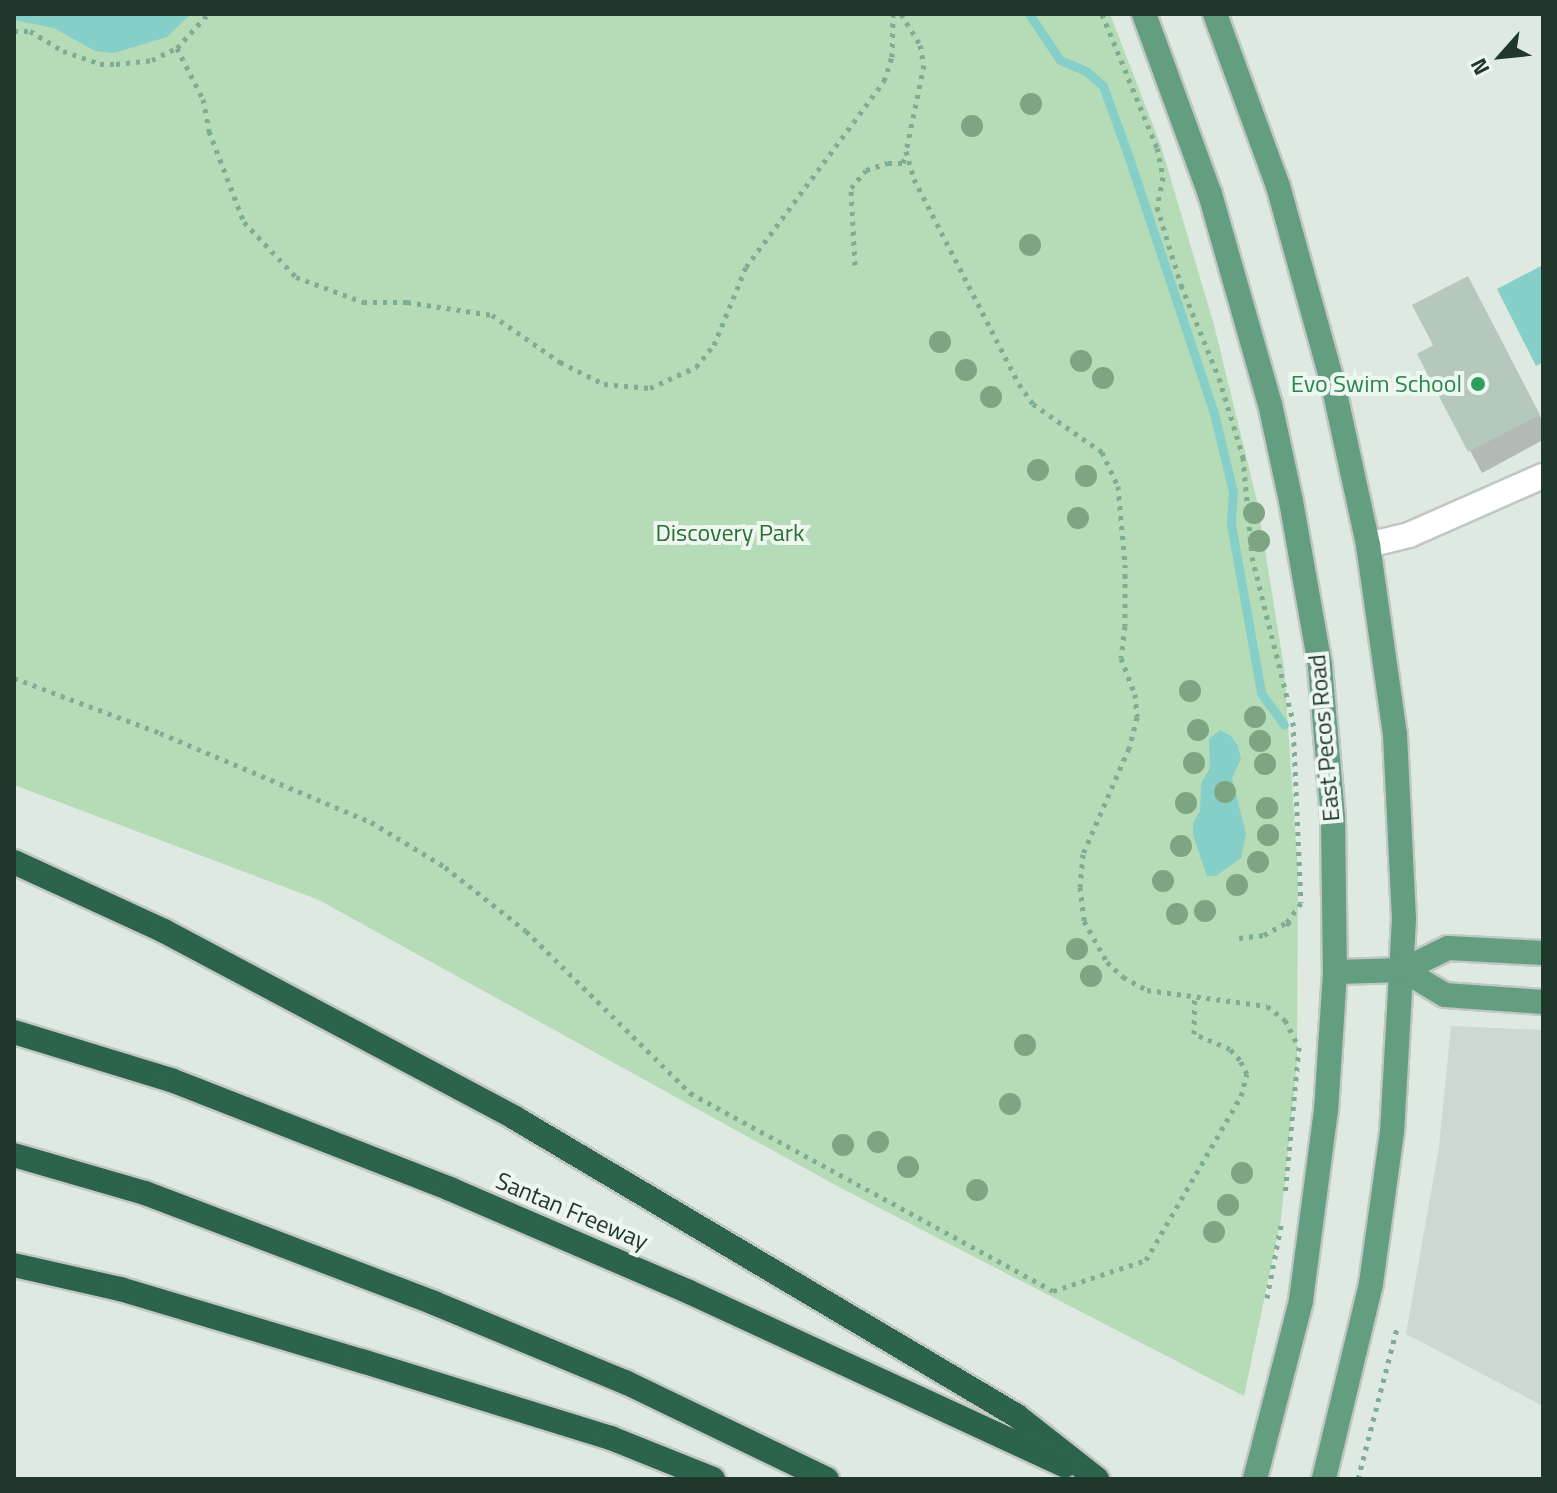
<!DOCTYPE html>
<style>
body{margin:0}
#map{position:relative;width:1557px;height:1493px;overflow:hidden;background:#dee9e1;font-family:"Titillium Web",sans-serif}
div>[style]{position:absolute}
[style*='--x']{left:calc(var(--x)*1px);top:calc(var(--y)*1px);width:calc(var(--w)*1px);rotate:calc(var(--a)*1deg)}
.built>*{inset:0;background:#ccd9d0}
.green>*{inset:0;background:#b6dbb7}
.water>*{inset:0;background:#86cfc8}
.shadow>*{inset:0;background:#0003}
.stream>*{height:9px;margin:-4.5px;padding:0 4.5px;transform-origin:4.5px;border-radius:4.5px;background:#86cfc8}
.building>*{inset:0;background:#b6c7bc}
.path>*{height:5px;margin-top:-2.5px;transform-origin:0;background:repeating-linear-gradient(90deg,#7ead93 0 4px,transparent 0 10px)}
.roads{filter:drop-shadow(2px 0 #c1c7c4) drop-shadow(-2px 0 #c1c7c4) drop-shadow(0 2px #c1c7c4) drop-shadow(0 -2px #c1c7c4)}
.minor>*{height:24px;margin:-12px;padding:0 12px;transform-origin:12px;border-radius:12px;background:#fff}
.major>*{height:24px;margin:-12px;padding:0 12px;transform-origin:12px;border-radius:12px;background:#639e80}
.highway>*{height:24px;margin:-12px;padding:0 12px;transform-origin:12px;border-radius:12px;background:#2c644b}
.trees>*{width:22px;height:22px;margin:-11px;border-radius:50%;background:#7ca582}
.dots>*{width:22px;height:22px;translate:-50% -50%;box-sizing:border-box;border:4px solid #eef6f0;border-radius:50%}
span{translate:-50% -50%;white-space:nowrap;text-align:center;line-height:1.15;-webkit-text-stroke:8px #eef6f0;paint-order:stroke}
.leisure-label{font-size:24px;color:#27864d}
.right{translate:-100% -50%;text-align:right}
.park-label{font-size:24px;color:#2b6e34}
.street-label{font-size:24px;color:#20382c}
.frame{position:absolute;inset:0;border:16px solid #20382c;pointer-events:none}
.north{position:absolute;left:1461px;top:16px;width:80px;height:80px;-webkit-text-stroke:6px #eef6f0;paint-order:stroke;rotate:243deg;font-size:22px;font-weight:700;line-height:32px;text-align:center;color:#20382c}
.north::after{content:'';display:block;margin:auto;width:28px;height:36px;background:#20382c;clip-path:polygon(50% 0,100% 100%,50% 72%,0 100%)}
</style>
<div id="map">
<div class="built">
<div style="clip-path:polygon(1451px 1026px,1543px 1030px,1543px 1406px,1406px 1334px,1439px 1147px)"></div>
</div>
<div class="green">
<div style="clip-path:polygon(14px 14px,1110px 14px,1161px 146px,1214px 325px,1257px 501px,1284px 667px,1298px 872px,1297px 1063px,1281px 1219px,1244px 1396px,837px 1186px,319px 900px,14px 785px)"></div>
</div>
<div class="water">
<div style="clip-path:polygon(14px 14px,191px 14px,167px 37px,114px 53px,95px 51px,54px 28px,14px 20px)"></div>
<div style="clip-path:polygon(1543px 265px,1543px 362px,1536px 366px,1497px 289px)"></div>
<div style="clip-path:polygon(1220px 730px,1231px 736px,1238px 746px,1241px 759px,1232px 778px,1246px 834px,1241px 858px,1216px 876px,1207px 876px,1193px 835px,1193px 823px,1200px 811px,1201px 783px,1210px 768px,1209px 739px)"></div>
</div>
<div class="shadow">
<div style="clip-path:polygon(1480px 300px,1543px 422px,1543px 440px,1482px 473px,1419px 354px,1436px 346px)"></div>
</div>
<div class="stream">
<div style="--x:1029;--y:14;--w:55;--a:56"></div>
<div style="--x:1060;--y:60;--w:28;--a:23"></div>
<div style="--x:1086;--y:71;--w:23;--a:41"></div>
<div style="--x:1103;--y:86;--w:73;--a:70.1"></div>
<div style="--x:1128;--y:155;--w:272;--a:71.6"></div>
<div style="--x:1214;--y:413;--w:81;--a:76.5"></div>
<div style="--x:1233;--y:492;--w:32;--a:94"></div>
<div style="--x:1231;--y:524;--w:172;--a:79.9"></div>
<div style="--x:1261;--y:693;--w:39;--a:54"></div>
</div>
<div class="building">
<div style="clip-path:polygon(1468px 276px,1540px 415px,1468px 452px,1417px 354px,1433px 345px,1412px 305px)"></div>
</div>
<div class="path">
<div style="--x:901;--y:14;--w:36;--a:58"></div>
<div style="--x:920;--y:45;--w:20;--a:79"></div>
<div style="--x:924;--y:65;--w:88;--a:101.8"></div>
<div style="--x:906;--y:151;--w:29;--a:74"></div>
<div style="--x:914;--y:179;--w:230;--a:62.9"></div>
<div style="--x:1019;--y:384;--w:24;--a:55"></div>
<div style="--x:1033;--y:404;--w:84;--a:34.8"></div>
<div style="--x:1102;--y:452;--w:38;--a:65"></div>
<div style="--x:1118;--y:486;--w:78;--a:84.9"></div>
<div style="--x:1125;--y:564;--w:62;--a:90"></div>
<div style="--x:1125;--y:626;--w:32;--a:97"></div>
<div style="--x:1121;--y:658;--w:39;--a:69"></div>
<div style="--x:1135;--y:694;--w:23;--a:85"></div>
<div style="--x:1137;--y:717;--w:32;--a:104"></div>
<div style="--x:1129;--y:748;--w:116;--a:113.5"></div>
<div style="--x:1083;--y:854;--w:33;--a:95"></div>
<div style="--x:1080;--y:887;--w:34;--a:83"></div>
<div style="--x:1084;--y:921;--w:47;--a:60.7"></div>
<div style="--x:1107;--y:962;--w:22;--a:43"></div>
<div style="--x:1123;--y:977;--w:27;--a:28"></div>
<div style="--x:1147;--y:990;--w:121;--a:7.6"></div>
<div style="--x:1267;--y:1006;--w:23;--a:38"></div>
<div style="--x:1285;--y:1020;--w:30;--a:63"></div>
<div style="--x:1299;--y:1047;--w:149;--a:95.4"></div>
<div style="--x:1102;--y:14;--w:145;--a:67.7"></div>
<div style="--x:1157;--y:148;--w:30;--a:78"></div>
<div style="--x:1163;--y:177;--w:31;--a:101"></div>
<div style="--x:1157;--y:207;--w:82;--a:72.9"></div>
<div style="--x:1181;--y:285;--w:100;--a:67.8"></div>
<div style="--x:1219;--y:378;--w:83;--a:73.1"></div>
<div style="--x:1243;--y:457;--w:100;--a:84.9"></div>
<div style="--x:1252;--y:557;--w:170;--a:76"></div>
<div style="--x:1293;--y:722;--w:181;--a:87.5"></div>
<div style="--x:1301;--y:903;--w:24;--a:126"></div>
<div style="--x:1287;--y:922;--w:6;--a:45"></div>
<div style="--x:14;--y:31;--w:16;--a:0"></div>
<div style="--x:30;--y:31;--w:39;--a:31"></div>
<div style="--x:63;--y:51;--w:39;--a:19"></div>
<div style="--x:100;--y:64;--w:16;--a:0"></div>
<div style="--x:116;--y:64;--w:36;--a:-6"></div>
<div style="--x:152;--y:60;--w:28;--a:-26"></div>
<div style="--x:177;--y:48;--w:46;--a:-47.6"></div>
<div style="--x:177;--y:48;--w:57;--a:63"></div>
<div style="--x:203;--y:99;--w:33;--a:79"></div>
<div style="--x:209;--y:131;--w:97;--a:69"></div>
<div style="--x:244;--y:222;--w:76;--a:46.6"></div>
<div style="--x:296;--y:277;--w:72;--a:20.5"></div>
<div style="--x:363;--y:302;--w:44;--a:0"></div>
<div style="--x:407;--y:302;--w:86;--a:8.7"></div>
<div style="--x:492;--y:315;--w:83;--a:34.7"></div>
<div style="--x:560;--y:362;--w:49;--a:26.6"></div>
<div style="--x:604;--y:384;--w:46;--a:5"></div>
<div style="--x:650;--y:388;--w:51;--a:-24.5"></div>
<div style="--x:696;--y:367;--w:28;--a:-51"></div>
<div style="--x:714;--y:345;--w:84;--a:-67.7"></div>
<div style="--x:746;--y:267;--w:232;--a:-53.4"></div>
<div style="--x:884;--y:81;--w:25;--a:-72"></div>
<div style="--x:892;--y:57;--w:43;--a:-88.7"></div>
<div style="--x:855;--y:265;--w:77;--a:-93"></div>
<div style="--x:851;--y:188;--w:23;--a:-50"></div>
<div style="--x:866;--y:170;--w:23;--a:-18"></div>
<div style="--x:888;--y:163;--w:15;--a:0"></div>
<div style="--x:903;--y:163;--w:11;--a:-75"></div>
<div style="--x:14;--y:678;--w:156;--a:20.6"></div>
<div style="--x:160;--y:733;--w:229;--a:22.9"></div>
<div style="--x:371;--y:822;--w:87;--a:31.3"></div>
<div style="--x:445;--y:867;--w:103;--a:38.3"></div>
<div style="--x:526;--y:931;--w:231;--a:44.6"></div>
<div style="--x:690;--y:1093;--w:413;--a:28.6"></div>
<div style="--x:1053;--y:1291;--w:98;--a:-18.4"></div>
<div style="--x:1146;--y:1260;--w:190;--a:-59.9"></div>
<div style="--x:1241;--y:1096;--w:23;--a:-75"></div>
<div style="--x:1247;--y:1074;--w:16;--a:-117"></div>
<div style="--x:1240;--y:1060;--w:15;--a:-132"></div>
<div style="--x:1230;--y:1049;--w:39;--a:-157"></div>
<div style="--x:1194;--y:1034;--w:39;--a:-89"></div>
<div style="--x:1239;--y:938;--w:25;--a:-7"></div>
<div style="--x:1264;--y:935;--w:26;--a:-29"></div>
<div style="--x:1267;--y:1298;--w:79;--a:-79.1"></div>
<div style="--x:1358;--y:1479;--w:156;--a:-75.5"></div>
</div>
<div class="roads">
<div class="minor">
<div style="--x:1368;--y:545;--w:42;--a:-13.7"></div>
<div style="--x:1409;--y:535;--w:146;--a:-23.8"></div>
</div>
<div class="major">
<div style="--x:1144;--y:14;--w:192;--a:69.9"></div>
<div style="--x:1210;--y:194;--w:218;--a:74.1"></div>
<div style="--x:1270;--y:404;--w:99;--a:77.8"></div>
<div style="--x:1291;--y:501;--w:168;--a:80"></div>
<div style="--x:1320;--y:666;--w:152;--a:85.1"></div>
<div style="--x:1333;--y:817;--w:155;--a:89.3"></div>
<div style="--x:1335;--y:972;--w:138;--a:93.7"></div>
<div style="--x:1326;--y:1110;--w:193;--a:97.5"></div>
<div style="--x:1301;--y:1301;--w:184;--a:104.5"></div>
<div style="--x:1215;--y:14;--w:183;--a:69.9"></div>
<div style="--x:1278;--y:186;--w:205;--a:74.5"></div>
<div style="--x:1333;--y:384;--w:165;--a:77.7"></div>
<div style="--x:1368;--y:545;--w:192;--a:81.9"></div>
<div style="--x:1395;--y:735;--w:184;--a:87.2"></div>
<div style="--x:1404;--y:919;--w:213;--a:93.2"></div>
<div style="--x:1392;--y:1132;--w:153;--a:97.9"></div>
<div style="--x:1371;--y:1284;--w:201;--a:103.6"></div>
<div style="--x:1403;--y:970;--w:49;--a:30.8"></div>
<div style="--x:1445;--y:995;--w:98;--a:4.1"></div>
<div style="--x:1335;--y:972;--w:68;--a:-1.7"></div>
<div style="--x:1403;--y:970;--w:50;--a:-26.1"></div>
<div style="--x:1448;--y:948;--w:95;--a:3"></div>
</div>
<div class="highway">
<div style="--x:14;--y:862;--w:165;--a:24.7"></div>
<div style="--x:164;--y:931;--w:398;--a:28"></div>
<div style="--x:515;--y:1118;--w:584;--a:30.69"></div>
<div style="--x:1017;--y:1416;--w:102;--a:38.2"></div>
<div style="--x:14;--y:1032;--w:164;--a:17"></div>
<div style="--x:171;--y:1080;--w:300;--a:21.3"></div>
<div style="--x:450;--y:1189;--w:260;--a:23.3"></div>
<div style="--x:689;--y:1292;--w:414;--a:24.8"></div>
<div style="--x:14;--y:1155;--w:136;--a:16.2"></div>
<div style="--x:145;--y:1193;--w:309;--a:20.8"></div>
<div style="--x:434;--y:1303;--w:207;--a:22.5"></div>
<div style="--x:625;--y:1382;--w:224;--a:25.7"></div>
<div style="--x:14;--y:1265;--w:109;--a:12.8"></div>
<div style="--x:120;--y:1289;--w:252;--a:16.6"></div>
<div style="--x:362;--y:1361;--w:261;--a:17.2"></div>
<div style="--x:611;--y:1438;--w:110;--a:21.9"></div>
</div>
</div>
<div class="trees">
<div style="left:1031px;top:104px"></div>
<div style="left:972px;top:126px"></div>
<div style="left:1030px;top:245px"></div>
<div style="left:940px;top:342px"></div>
<div style="left:1081px;top:361px"></div>
<div style="left:966px;top:370px"></div>
<div style="left:1103px;top:378px"></div>
<div style="left:991px;top:397px"></div>
<div style="left:1038px;top:470px"></div>
<div style="left:1086px;top:476px"></div>
<div style="left:1254px;top:513px"></div>
<div style="left:1078px;top:518px"></div>
<div style="left:1259px;top:541px"></div>
<div style="left:1190px;top:691px"></div>
<div style="left:1255px;top:717px"></div>
<div style="left:1198px;top:730px"></div>
<div style="left:1260px;top:741px"></div>
<div style="left:1194px;top:763px"></div>
<div style="left:1265px;top:764px"></div>
<div style="left:1225px;top:792px"></div>
<div style="left:1186px;top:803px"></div>
<div style="left:1267px;top:808px"></div>
<div style="left:1268px;top:835px"></div>
<div style="left:1181px;top:846px"></div>
<div style="left:1258px;top:862px"></div>
<div style="left:1163px;top:881px"></div>
<div style="left:1237px;top:885px"></div>
<div style="left:1205px;top:911px"></div>
<div style="left:1177px;top:914px"></div>
<div style="left:1077px;top:949px"></div>
<div style="left:1091px;top:976px"></div>
<div style="left:1025px;top:1045px"></div>
<div style="left:1010px;top:1104px"></div>
<div style="left:878px;top:1142px"></div>
<div style="left:843px;top:1145px"></div>
<div style="left:908px;top:1167px"></div>
<div style="left:1242px;top:1173px"></div>
<div style="left:977px;top:1190px"></div>
<div style="left:1228px;top:1205px"></div>
<div style="left:1214px;top:1232px"></div>
</div>
<div class="dots">
<div style="left:1478px;top:384px;background:#2e9e5b"></div>
</div>
<div class="leisure-label">
<span class="right" style="left:1462px;top:384px">Evo Swim School</span>
</div>
<div class="park-label">
<span style="left:730px;top:533px">Discovery Park</span>
</div>
<div class="street-label">
<span style="left:1324px;top:738px;rotate:-95deg">East Pecos Road</span>
<span style="left:572px;top:1211px;rotate:23deg">Santan Freeway</span>
</div>
<div class="frame"></div>
<div class="north">N</div>
</div>
